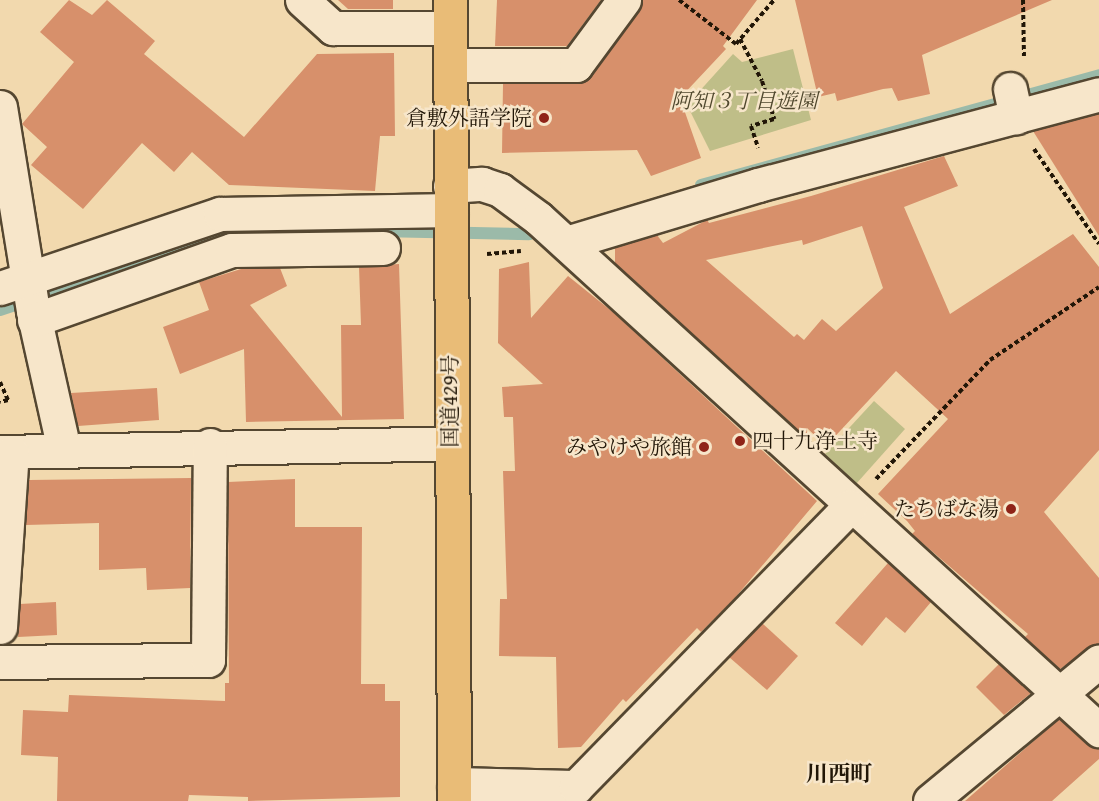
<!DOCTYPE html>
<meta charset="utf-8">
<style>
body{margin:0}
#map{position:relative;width:1099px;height:801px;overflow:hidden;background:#f2d9ae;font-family:"Gentium Book Plus","Noto Serif JP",serif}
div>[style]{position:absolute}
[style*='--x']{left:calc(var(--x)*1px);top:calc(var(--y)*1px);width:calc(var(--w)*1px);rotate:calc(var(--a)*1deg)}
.green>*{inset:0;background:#bfbe88}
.stream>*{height:12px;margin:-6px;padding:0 6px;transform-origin:6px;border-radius:6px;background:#9bbaa9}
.building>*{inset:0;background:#d7906b}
.path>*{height:4px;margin-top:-2px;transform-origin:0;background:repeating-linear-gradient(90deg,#211607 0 4.5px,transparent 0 7.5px)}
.roads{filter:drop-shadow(2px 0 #554731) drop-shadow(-2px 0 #554731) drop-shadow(0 2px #554731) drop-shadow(0 -2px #554731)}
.minor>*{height:33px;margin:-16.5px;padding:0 16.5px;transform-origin:16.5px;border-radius:16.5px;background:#f7e6ca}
.highway>*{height:33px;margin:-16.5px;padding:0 16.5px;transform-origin:16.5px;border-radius:16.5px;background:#e9bc77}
.dots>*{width:16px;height:16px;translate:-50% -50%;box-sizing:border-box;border:3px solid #f7e6ca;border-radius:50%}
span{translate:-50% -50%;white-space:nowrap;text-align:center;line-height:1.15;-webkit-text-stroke:5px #f7e6ca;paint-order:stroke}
.park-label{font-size:21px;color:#50482e;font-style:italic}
.poi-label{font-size:21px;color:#211607}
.right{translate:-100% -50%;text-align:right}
.left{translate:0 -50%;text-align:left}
.street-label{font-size:21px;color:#211607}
.neighbourhood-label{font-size:22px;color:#211607;font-weight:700}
</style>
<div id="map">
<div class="green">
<div style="clip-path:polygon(793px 49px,811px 120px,710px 151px,687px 105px,733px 54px,742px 62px)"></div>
<div style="clip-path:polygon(874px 401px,905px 429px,856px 484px,825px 454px)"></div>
</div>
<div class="stream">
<div style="--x:701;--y:185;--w:413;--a:-15.4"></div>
<div style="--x:282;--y:229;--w:247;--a:1.2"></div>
<div style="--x:529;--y:234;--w:17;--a:-13"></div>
<div style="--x:0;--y:310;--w:260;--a:-18.4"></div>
</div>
<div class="building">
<div style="clip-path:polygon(69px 0,92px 15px,107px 0,155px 41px,144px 54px,244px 137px,317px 54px,394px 53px,395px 136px,380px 136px,375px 191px,229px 185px,192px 152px,174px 172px,142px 143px,83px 209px,31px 165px,47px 147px,22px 124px,74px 62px,40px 32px)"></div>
<div style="clip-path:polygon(338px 0,393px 0,393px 9px,348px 9px)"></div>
<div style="clip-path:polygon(497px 0,601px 0,567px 46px,495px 46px)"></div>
<div style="clip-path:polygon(642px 0,757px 0,723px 46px,726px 49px,680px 98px,701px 158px,651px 176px,637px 150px,502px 153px,503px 84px,585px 81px,639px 11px)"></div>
<div style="clip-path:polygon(795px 0,1052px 0,922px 55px,930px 94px,898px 101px,892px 88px,883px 89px,837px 101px,835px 93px,818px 97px)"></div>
<div style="clip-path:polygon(1099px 113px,1099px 236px,1033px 131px)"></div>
<div style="clip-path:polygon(evenodd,944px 156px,958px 186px,904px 207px,950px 314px,1073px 234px,1099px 267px,1099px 450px,1044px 512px,1099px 578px,1099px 643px,1060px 669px,1025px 637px,1028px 634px,912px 534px,915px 531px,907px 521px,878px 494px,948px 419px,896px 371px,826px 446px,807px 428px,807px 438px,615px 263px,615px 248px,657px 235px,663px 243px,707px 220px,709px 223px,811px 196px,944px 156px,862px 226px,883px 288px,836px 331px,822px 319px,804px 340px,797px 334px,794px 337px,706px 260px,802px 240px,803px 245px,862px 226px)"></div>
<div style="clip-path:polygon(529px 262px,531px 318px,568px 276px,614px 313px,817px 501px,734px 599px,701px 632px,697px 628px,626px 702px,623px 699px,581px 747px,558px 748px,556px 657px,499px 656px,500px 599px,507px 599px,503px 471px,515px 471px,513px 417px,504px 417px,502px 387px,543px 384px,498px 343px,499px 269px)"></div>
<div style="clip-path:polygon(399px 264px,404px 419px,246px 422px,244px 349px,180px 374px,163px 327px,209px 310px,199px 282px,241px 269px,280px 268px,287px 286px,250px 305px,342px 417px,341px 325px,361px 325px,359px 267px)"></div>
<div style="clip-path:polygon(157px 388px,159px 420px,78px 426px,71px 393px)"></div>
<div style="clip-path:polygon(191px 478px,190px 588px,147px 590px,146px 568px,99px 570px,99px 523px,26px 525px,29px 480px)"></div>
<div style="clip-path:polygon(295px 479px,295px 527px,362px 527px,361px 684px,385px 684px,385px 701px,400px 701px,400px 797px,248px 801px,248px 797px,189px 795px,188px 801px,57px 801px,58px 757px,21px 755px,23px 710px,68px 712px,69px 695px,225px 701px,225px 683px,229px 683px,228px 482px)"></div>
<div style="clip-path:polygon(888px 563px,931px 602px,905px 633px,886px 617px,862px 646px,835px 623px)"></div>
<div style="clip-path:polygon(56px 602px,57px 635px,18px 637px,20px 604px)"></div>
<div style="clip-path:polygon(762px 623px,798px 656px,767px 690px,729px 657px)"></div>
<div style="clip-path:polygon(999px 664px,1031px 693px,1004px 715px,976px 687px)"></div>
<div style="clip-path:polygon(1059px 719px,1086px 744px,1099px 748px,1099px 759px,1052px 801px,965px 801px)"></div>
</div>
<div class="path">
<div style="--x:679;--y:0;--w:72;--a:37.7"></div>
<div style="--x:736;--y:44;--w:58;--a:-49.2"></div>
<div style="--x:1023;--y:0;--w:56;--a:89"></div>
<div style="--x:740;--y:39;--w:47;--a:62.4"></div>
<div style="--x:762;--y:81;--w:40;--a:72"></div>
<div style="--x:774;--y:119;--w:24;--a:163"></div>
<div style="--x:751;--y:126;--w:23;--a:72"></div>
<div style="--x:1034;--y:149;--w:115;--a:55.6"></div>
<div style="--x:487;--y:254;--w:34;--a:-5"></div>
<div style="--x:0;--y:382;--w:20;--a:66"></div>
<div style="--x:8;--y:400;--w:8;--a:166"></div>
<div style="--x:876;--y:479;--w:165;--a:-46.2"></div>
<div style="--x:990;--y:360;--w:131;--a:-33.8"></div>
</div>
<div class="roads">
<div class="minor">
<div style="--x:302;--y:0;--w:42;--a:42.1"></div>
<div style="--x:333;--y:28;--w:117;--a:0"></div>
<div style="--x:450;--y:65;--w:126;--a:0"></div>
<div style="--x:576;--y:65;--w:81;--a:-53.6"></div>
<div style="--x:1010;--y:89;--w:29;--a:78"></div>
<div style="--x:0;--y:107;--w:207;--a:80.8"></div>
<div style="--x:33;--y:311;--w:142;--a:77.4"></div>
<div style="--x:450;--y:186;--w:32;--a:-4"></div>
<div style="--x:482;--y:184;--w:19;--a:18"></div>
<div style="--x:500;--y:190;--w:47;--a:36.4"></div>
<div style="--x:538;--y:218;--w:760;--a:42.39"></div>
<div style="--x:566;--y:243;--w:201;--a:-16.8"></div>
<div style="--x:758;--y:185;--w:353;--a:-14.9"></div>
<div style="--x:0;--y:288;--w:232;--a:-18.6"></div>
<div style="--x:220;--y:214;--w:231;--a:-1"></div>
<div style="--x:34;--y:320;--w:210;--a:-19.5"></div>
<div style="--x:232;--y:250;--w:151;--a:-0.8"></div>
<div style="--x:0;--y:452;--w:449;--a:-1.1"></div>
<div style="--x:0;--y:627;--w:175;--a:-86.1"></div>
<div style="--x:0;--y:662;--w:208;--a:-0.6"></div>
<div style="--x:208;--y:660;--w:215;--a:-89.5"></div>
<div style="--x:454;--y:784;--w:122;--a:1.4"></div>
<div style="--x:576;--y:787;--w:392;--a:-45.7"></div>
<div style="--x:930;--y:801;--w:219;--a:-39.6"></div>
</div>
<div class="highway">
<div style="--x:450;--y:0;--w:801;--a:89.71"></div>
</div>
</div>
<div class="dots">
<div style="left:544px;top:118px;background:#8f2418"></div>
<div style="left:740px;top:441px;background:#8f2418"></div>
<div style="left:704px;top:447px;background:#8f2418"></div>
<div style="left:1011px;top:509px;background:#8f2418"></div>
</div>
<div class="park-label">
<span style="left:744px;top:101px">阿知３丁目遊園</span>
</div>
<div class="poi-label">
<span class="right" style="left:532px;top:118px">倉敷外語学院</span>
<span class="left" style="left:752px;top:441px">四十九浄土寺</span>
<span class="right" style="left:692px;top:447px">みやけや旅館</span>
<span class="right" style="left:999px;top:509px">たちばな湯</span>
</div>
<div class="street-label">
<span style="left:450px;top:401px;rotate:-90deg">国道429号</span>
</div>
<div class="neighbourhood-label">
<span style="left:839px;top:774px">川西町</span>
</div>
</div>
